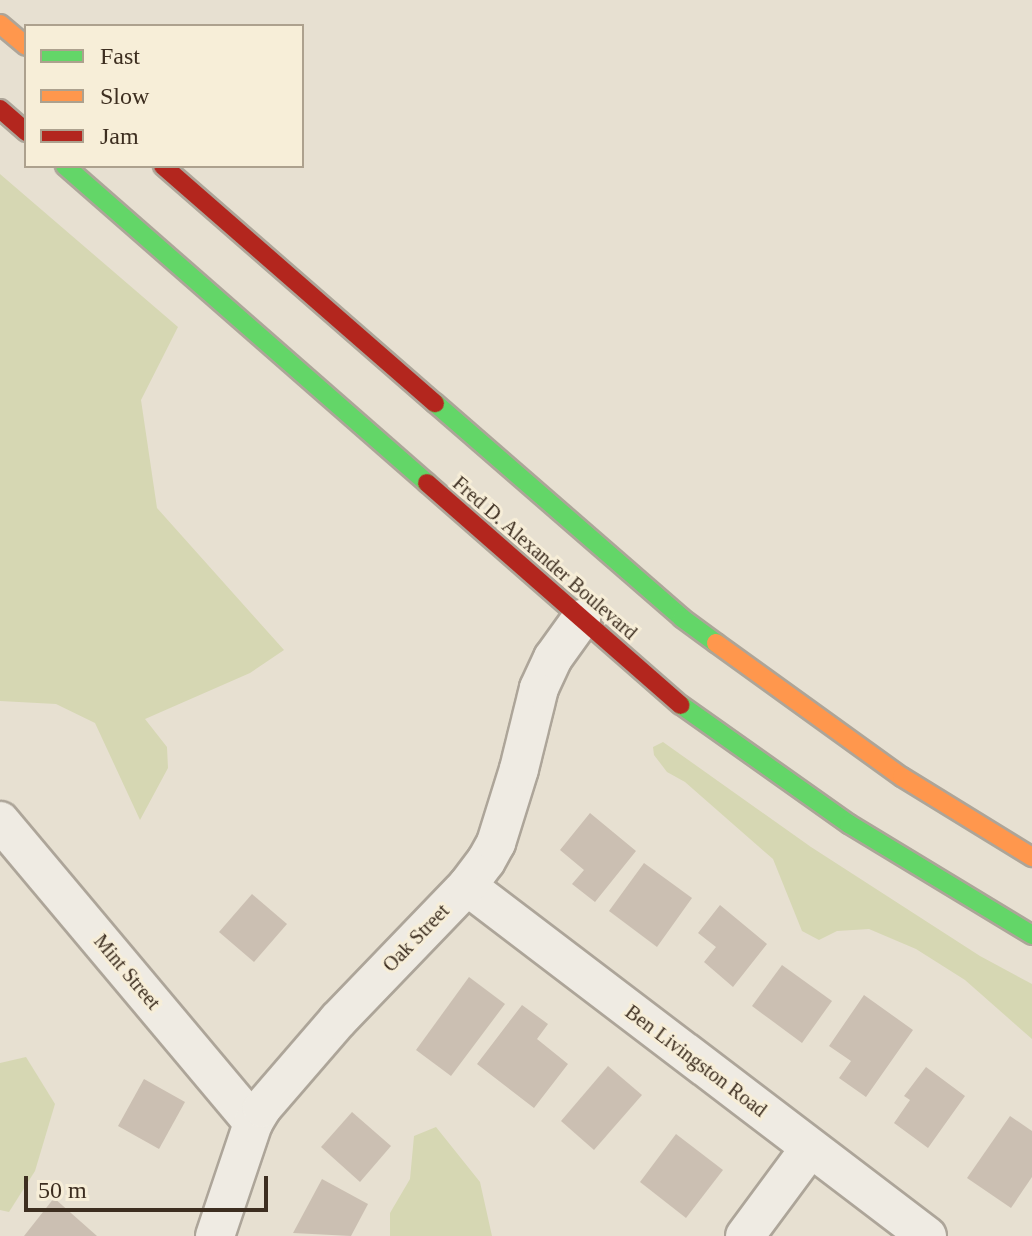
<!DOCTYPE html>
<style>
body{margin:0}
#map{position:relative;width:1032px;height:1236px;overflow:hidden;background:#e7e0d1;font-family:Georgia,serif}
div>[style]{position:absolute}
[style*='--x']{left:calc(var(--x)*1px);top:calc(var(--y)*1px);width:calc(var(--w)*1px);rotate:calc(var(--a)*1deg)}
.green>*{inset:0;background:#d6d7b3}
.building>*{inset:0;background:#cbbfb2}
.roads{filter:drop-shadow(2px 0 #ada599) drop-shadow(-2px 0 #ada599) drop-shadow(0 2px #ada599) drop-shadow(0 -2px #ada599)}
.street>*{height:38px;margin:-19px;padding:0 19px;transform-origin:19px;border-radius:19px;background:#efebe3}
.fast>*{height:18px;margin:-9px;padding:0 9px;transform-origin:9px;border-radius:9px;background:#63d668}
.slow>*{height:18px;margin:-9px;padding:0 9px;transform-origin:9px;border-radius:9px;background:#ff974d}
.jam>*{height:18px;margin:-9px;padding:0 9px;transform-origin:9px;border-radius:9px;background:#b3261e}
span{translate:-50% -50%;white-space:nowrap;text-align:center;line-height:1.15;-webkit-text-stroke:6px #f7eed8;paint-order:stroke}
.street-label{font-size:20px;color:#3d2e20}
.legend{position:absolute;left:24px;top:24px;width:280px;height:144px;box-sizing:border-box;background:#f7eed8;border:2px solid #ada18e;margin:0;padding:10px 14px;list-style:none;font-size:24px;color:#3d2e20}
.legend li{display:flex;align-items:center;gap:16px;height:40px}
.legend b{width:40px;border:2px solid #ada18e}
.scale{position:absolute;left:24px;top:1176px;width:244px;height:36px;box-sizing:border-box;border:4px solid #3d2e20;border-top:0;padding-left:10px;font-size:24px;line-height:28px;white-space:nowrap;color:#3d2e20;-webkit-text-stroke:6px #f7eed8;paint-order:stroke}
</style>
<div id="map">
<div class="green">
<div style="clip-path:polygon(0 174px,178px 327px,141px 400px,157px 508px,284px 650px,250px 673px,145px 719px,167px 747px,168px 768px,140px 820px,95px 723px,56px 704px,0 701px)"></div>
<div style="clip-path:polygon(663px 742px,811px 847px,980px 956px,1032px 984px,1032px 1039px,965px 980px,916px 949px,869px 929px,837px 931px,819px 940px,802px 931px,773px 859px,685px 782px,667px 772px,654px 755px,653px 747px)"></div>
<div style="clip-path:polygon(26px 1057px,55px 1104px,35px 1171px,9px 1212px,0 1210px,0 1063px)"></div>
<div style="clip-path:polygon(436px 1127px,480px 1182px,492px 1236px,390px 1236px,390px 1213px,410px 1179px,414px 1136px)"></div>
</div>
<div class="building">
<div style="clip-path:polygon(590px 813px,636px 851px,595px 902px,572px 884px,584px 870px,560px 850px)"></div>
<div style="clip-path:polygon(644px 863px,692px 898px,657px 947px,609px 911px)"></div>
<div style="clip-path:polygon(252px 894px,287px 924px,254px 962px,219px 932px)"></div>
<div style="clip-path:polygon(720px 905px,767px 944px,733px 987px,704px 962px,716px 947px,698px 933px)"></div>
<div style="clip-path:polygon(782px 965px,832px 1001px,802px 1043px,752px 1006px)"></div>
<div style="clip-path:polygon(469px 977px,505px 1004px,451px 1076px,416px 1050px)"></div>
<div style="clip-path:polygon(864px 995px,913px 1030px,866px 1097px,839px 1078px,851px 1061px,829px 1046px)"></div>
<div style="clip-path:polygon(522px 1005px,548px 1024px,537px 1039px,568px 1064px,534px 1108px,477px 1064px)"></div>
<div style="clip-path:polygon(608px 1066px,642px 1095px,594px 1150px,561px 1121px)"></div>
<div style="clip-path:polygon(926px 1067px,965px 1096px,928px 1148px,894px 1123px,910px 1100px,904px 1096px)"></div>
<div style="clip-path:polygon(144px 1079px,185px 1102px,159px 1149px,118px 1126px)"></div>
<div style="clip-path:polygon(352px 1112px,391px 1146px,360px 1182px,321px 1147px)"></div>
<div style="clip-path:polygon(1010px 1116px,1032px 1131px,1032px 1177px,1011px 1208px,967px 1178px)"></div>
<div style="clip-path:polygon(676px 1134px,723px 1170px,686px 1218px,640px 1182px)"></div>
<div style="clip-path:polygon(322px 1179px,368px 1204px,351px 1236px,293px 1233px)"></div>
<div style="clip-path:polygon(54px 1198px,97px 1236px,24px 1236px)"></div>
</div>
<div class="roads">
<div class="street">
<div style="--x:0;--y:821;--w:394;--a:50"></div>
<div style="--x:467;--y:886;--w:578;--a:37.27"></div>
<div style="--x:215;--y:1236;--w:119;--a:-71.4"></div>
<div style="--x:253;--y:1123;--w:17;--a:-59"></div>
<div style="--x:262;--y:1108;--w:116;--a:-49.2"></div>
<div style="--x:338;--y:1020;--w:186;--a:-46.1"></div>
<div style="--x:467;--y:886;--w:31;--a:-53"></div>
<div style="--x:486;--y:861;--w:21;--a:-61"></div>
<div style="--x:496;--y:843;--w:77;--a:-72.7"></div>
<div style="--x:519;--y:769;--w:83;--a:-76.1"></div>
<div style="--x:539;--y:688;--w:33;--a:-65"></div>
<div style="--x:553;--y:658;--w:48;--a:-54.3"></div>
<div style="--x:745;--y:1236;--w:109;--a:-53.5"></div>
</div>
<div class="fast">
<div style="--x:65;--y:166;--w:481;--a:41.2"></div>
<div style="--x:435;--y:403;--w:327;--a:41"></div>
<div style="--x:682;--y:618;--w:42;--a:36.3"></div>
<div style="--x:681;--y:705;--w:206;--a:35.3"></div>
<div style="--x:849;--y:824;--w:214;--a:31.2"></div>
</div>
<div class="slow">
<div style="--x:0;--y:24;--w:34;--a:40"></div>
<div style="--x:716;--y:643;--w:229;--a:35.8"></div>
<div style="--x:902;--y:777;--w:153;--a:31.6"></div>
</div>
<div class="jam">
<div style="--x:0;--y:109;--w:35;--a:41"></div>
<div style="--x:163;--y:166;--w:361;--a:41.1"></div>
<div style="--x:427;--y:483;--w:337;--a:41.2"></div>
</div>
</div>
<div class="street-label">
<span style="left:545px;top:558px;rotate:41deg">Fred D. Alexander Boulevard</span>
<span style="left:416px;top:938px;rotate:-46deg">Oak Street</span>
<span style="left:127px;top:972px;rotate:50deg">Mint Street</span>
<span style="left:696px;top:1061px;rotate:37deg">Ben Livingston Road</span>
</div>
<ul class="legend">
<li><b style="height:10px;background:#63d668"></b>Fast</li>
<li><b style="height:10px;background:#ff974d"></b>Slow</li>
<li><b style="height:10px;background:#b3261e"></b>Jam</li>
</ul>
<div class="scale">50 m</div>
</div>
